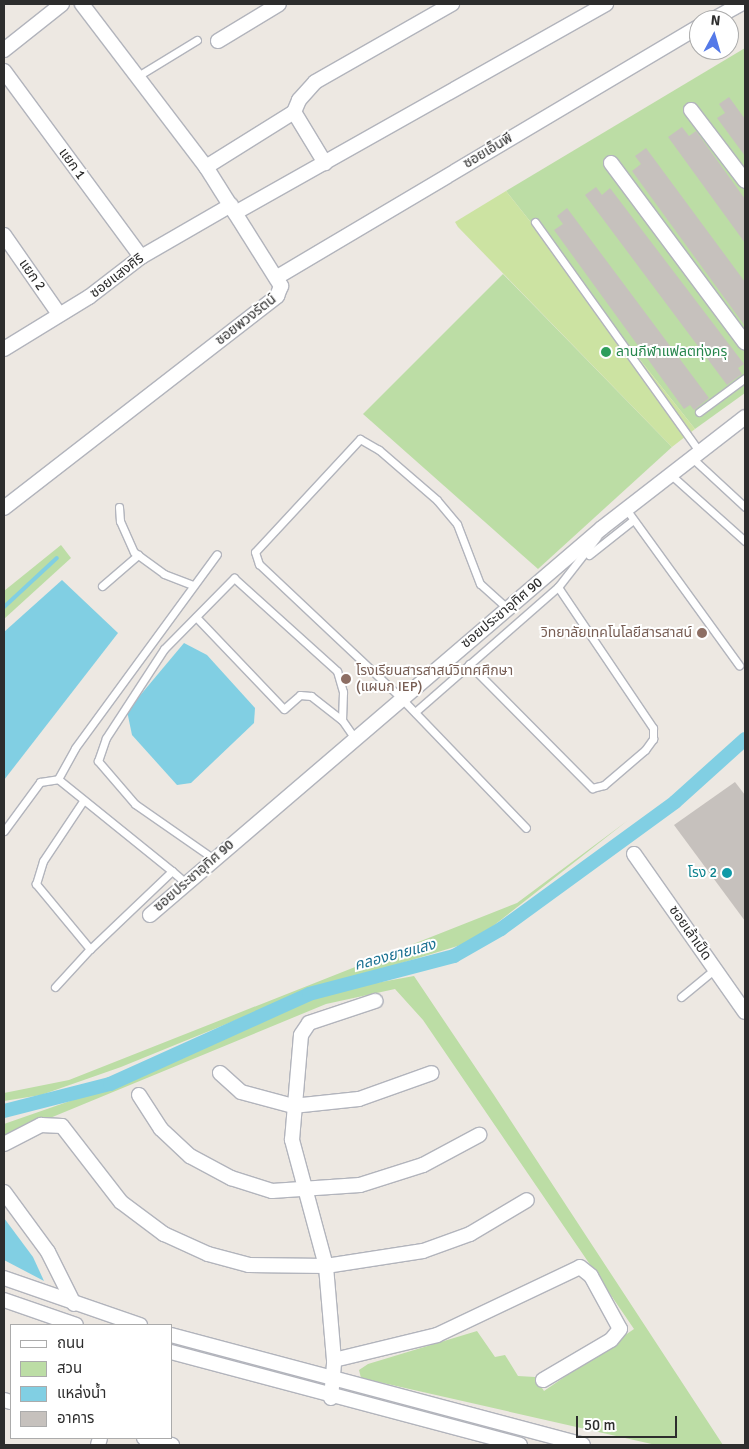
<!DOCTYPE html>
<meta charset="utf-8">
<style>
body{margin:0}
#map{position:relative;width:749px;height:1449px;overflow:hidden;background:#ede8e2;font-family:Signika,"Noto Sans Thai",sans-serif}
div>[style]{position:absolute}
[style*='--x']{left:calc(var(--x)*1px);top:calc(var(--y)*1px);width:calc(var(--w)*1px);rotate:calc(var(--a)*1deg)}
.green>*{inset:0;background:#bcdda5}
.pitch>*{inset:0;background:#cce3a2}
.water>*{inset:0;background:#81cfe3}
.stream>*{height:4px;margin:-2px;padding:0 2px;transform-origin:2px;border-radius:2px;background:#81cfe3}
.canal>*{height:14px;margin:-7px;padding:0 7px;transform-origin:7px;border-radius:7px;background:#81cfe3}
.building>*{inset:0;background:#c6c1bd}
.roads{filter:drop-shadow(1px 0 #b2b4bc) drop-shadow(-1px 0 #b2b4bc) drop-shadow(0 1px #b2b4bc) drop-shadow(0 -1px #b2b4bc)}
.lane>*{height:7px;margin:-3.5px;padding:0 3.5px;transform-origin:3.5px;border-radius:3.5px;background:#fff}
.street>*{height:14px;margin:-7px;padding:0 7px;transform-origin:7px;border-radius:7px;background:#fff}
.dots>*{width:14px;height:14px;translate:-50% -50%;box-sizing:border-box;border:2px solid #fff;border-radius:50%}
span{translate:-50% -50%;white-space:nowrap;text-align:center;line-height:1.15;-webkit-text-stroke:4px #fff;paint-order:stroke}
.street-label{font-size:14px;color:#2d2d2d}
.leisure-label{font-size:14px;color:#27864d}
.left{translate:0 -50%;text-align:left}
.education-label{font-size:14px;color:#785e54}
.right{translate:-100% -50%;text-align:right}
.culture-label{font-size:14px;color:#0d838f}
.water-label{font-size:15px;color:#1c7292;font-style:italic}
.frame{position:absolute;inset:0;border:5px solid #2d2d2d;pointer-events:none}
.legend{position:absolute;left:10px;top:1324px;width:162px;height:115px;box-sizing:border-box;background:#fff;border:1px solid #ababab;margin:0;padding:6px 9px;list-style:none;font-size:15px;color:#2d2d2d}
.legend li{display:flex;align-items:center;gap:10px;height:25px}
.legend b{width:25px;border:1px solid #ababab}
.north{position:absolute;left:689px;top:10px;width:50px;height:50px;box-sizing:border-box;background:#fff;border:1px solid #ababab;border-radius:50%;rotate:6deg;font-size:14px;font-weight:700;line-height:20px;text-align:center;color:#2d2d2d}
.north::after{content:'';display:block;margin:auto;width:18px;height:22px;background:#5479e8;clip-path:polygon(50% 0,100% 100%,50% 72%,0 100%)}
.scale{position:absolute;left:576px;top:1416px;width:101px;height:22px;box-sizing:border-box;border:2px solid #2d2d2d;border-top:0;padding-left:6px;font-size:15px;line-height:18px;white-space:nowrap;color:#2d2d2d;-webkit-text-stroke:4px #fff;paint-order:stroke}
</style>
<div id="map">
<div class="green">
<div style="clip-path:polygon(745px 48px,745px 393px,695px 429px,506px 191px)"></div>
<div style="clip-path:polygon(503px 274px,672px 447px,538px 569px,363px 414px)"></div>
<div style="clip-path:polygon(61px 545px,71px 558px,4px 619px,4px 591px)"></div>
<div style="clip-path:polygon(627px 821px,474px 941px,300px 994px,121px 1067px,41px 1095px,4px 1101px,4px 1093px,69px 1080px,517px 903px)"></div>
<div style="clip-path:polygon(414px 976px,494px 1095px,723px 1445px,656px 1445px,361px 1378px,359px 1370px,368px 1364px,477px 1331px,495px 1357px,505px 1355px,518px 1376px,535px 1377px,544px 1391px,634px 1329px,423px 1020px,395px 989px,326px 1004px,4px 1137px,4px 1124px,90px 1094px,321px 993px)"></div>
</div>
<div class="pitch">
<div style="clip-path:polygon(506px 191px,695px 429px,672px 447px,458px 227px,455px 222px)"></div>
</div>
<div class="water">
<div style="clip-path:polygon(62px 580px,118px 633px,4px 780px,4px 632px)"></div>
<div style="clip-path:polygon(184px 643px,207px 655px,255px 708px,254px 723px,191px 783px,177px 785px,132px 735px,127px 711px)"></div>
<div style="clip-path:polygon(4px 1218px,33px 1257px,44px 1281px,4px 1260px)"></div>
</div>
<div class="stream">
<div style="--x:4;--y:607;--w:72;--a:-42.8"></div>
</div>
<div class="canal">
<div style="--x:4;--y:1111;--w:109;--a:-14.3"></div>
<div style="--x:110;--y:1084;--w:218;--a:-24.3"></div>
<div style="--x:309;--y:994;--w:150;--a:-14.7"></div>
<div style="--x:454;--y:956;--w:54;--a:-29.9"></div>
<div style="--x:501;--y:929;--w:215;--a:-36.1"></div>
<div style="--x:675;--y:802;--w:94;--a:-42"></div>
</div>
<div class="building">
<div style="clip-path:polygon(729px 97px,745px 119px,745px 156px,717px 118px,725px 113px,719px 104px)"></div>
<div style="clip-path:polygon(682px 127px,689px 136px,696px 131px,745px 199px,745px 243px,668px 137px)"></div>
<div style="clip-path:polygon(646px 148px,745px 282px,745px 326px,632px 171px,641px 164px,635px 156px)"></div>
<div style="clip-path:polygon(596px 187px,602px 195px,610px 188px,744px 364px,738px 368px,742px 374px,727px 385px,585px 195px)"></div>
<div style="clip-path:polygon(567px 208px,709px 398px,694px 410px,690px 405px,684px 409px,554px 230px,563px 224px,557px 216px)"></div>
<div style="clip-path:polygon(735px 782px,745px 795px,745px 921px,674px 825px)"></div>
</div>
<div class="roads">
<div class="lane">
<div style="--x:138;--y:76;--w:69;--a:-31.4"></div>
<div style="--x:535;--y:222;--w:282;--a:54.4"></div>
<div style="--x:699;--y:412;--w:57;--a:-36.5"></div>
<div style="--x:691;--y:457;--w:74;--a:42.8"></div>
<div style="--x:670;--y:474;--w:101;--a:41.8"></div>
<div style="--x:119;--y:507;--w:14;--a:86"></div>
<div style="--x:120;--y:521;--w:34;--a:66"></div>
<div style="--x:134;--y:552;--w:37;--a:36"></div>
<div style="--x:164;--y:574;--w:31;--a:21"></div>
<div style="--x:626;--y:509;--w:193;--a:54.1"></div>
<div style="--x:589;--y:555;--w:56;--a:-38.5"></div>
<div style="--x:102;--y:586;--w:48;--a:-40.7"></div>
<div style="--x:507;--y:608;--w:36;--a:-138"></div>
<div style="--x:480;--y:584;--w:64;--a:-111"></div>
<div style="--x:457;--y:524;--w:31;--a:-130"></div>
<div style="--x:437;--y:500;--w:77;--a:-139.2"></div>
<div style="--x:379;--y:450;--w:22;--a:-150"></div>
<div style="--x:360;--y:439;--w:154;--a:132.9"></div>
<div style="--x:255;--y:552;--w:13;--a:72"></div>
<div style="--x:259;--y:564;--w:195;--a:43.3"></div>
<div style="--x:401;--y:698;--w:180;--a:46.1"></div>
<div style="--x:196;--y:617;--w:127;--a:46.3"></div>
<div style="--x:284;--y:709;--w:21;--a:-41"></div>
<div style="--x:300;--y:695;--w:11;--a:5"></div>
<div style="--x:311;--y:696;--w:39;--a:38"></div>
<div style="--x:469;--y:664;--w:175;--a:45.2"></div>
<div style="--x:592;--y:788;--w:12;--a:-14"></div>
<div style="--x:604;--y:785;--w:54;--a:-40.5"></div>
<div style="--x:645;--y:750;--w:14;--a:-54"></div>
<div style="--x:653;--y:739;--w:11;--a:-90"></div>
<div style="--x:653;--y:728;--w:170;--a:-124"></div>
<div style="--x:558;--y:587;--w:63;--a:-52"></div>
<div style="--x:415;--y:712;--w:190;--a:-41.2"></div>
<div style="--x:58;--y:779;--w:35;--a:-61"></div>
<div style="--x:75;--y:748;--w:240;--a:-53.8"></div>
<div style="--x:4;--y:831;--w:61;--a:-53.7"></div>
<div style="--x:40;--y:782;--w:18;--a:-9"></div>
<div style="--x:58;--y:779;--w:146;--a:38.9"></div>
<div style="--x:172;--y:871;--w:113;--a:136.4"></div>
<div style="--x:90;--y:949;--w:85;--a:-129.7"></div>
<div style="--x:36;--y:884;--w:24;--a:-73"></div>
<div style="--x:43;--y:861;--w:72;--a:-56.3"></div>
<div style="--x:214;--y:859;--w:96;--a:-145.2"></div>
<div style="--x:135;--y:804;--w:57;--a:-130.7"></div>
<div style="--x:98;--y:761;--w:24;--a:-71"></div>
<div style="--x:106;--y:738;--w:106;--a:-56.9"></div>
<div style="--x:164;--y:649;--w:100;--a:-45.4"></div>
<div style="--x:234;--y:578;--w:139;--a:42.1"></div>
<div style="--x:337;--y:671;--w:22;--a:74"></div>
<div style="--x:343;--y:692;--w:28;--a:92"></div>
<div style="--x:342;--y:720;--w:21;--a:55"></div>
<div style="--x:172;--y:871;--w:20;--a:41"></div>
<div style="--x:55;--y:987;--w:52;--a:-47.4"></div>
<div style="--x:681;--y:997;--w:44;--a:-39.5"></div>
</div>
<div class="street">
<div style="--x:712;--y:20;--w:33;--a:-29"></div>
<div style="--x:218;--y:41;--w:71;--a:-31.2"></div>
<div style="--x:4;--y:50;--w:74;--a:-38.4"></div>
<div style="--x:4;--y:71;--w:231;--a:53.6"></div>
<div style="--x:691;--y:110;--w:89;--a:52.7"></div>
<div style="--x:294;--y:112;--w:13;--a:-67"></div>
<div style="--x:299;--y:100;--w:24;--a:-48"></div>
<div style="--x:315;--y:82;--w:158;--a:-29.7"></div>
<div style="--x:611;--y:163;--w:224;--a:53.3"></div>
<div style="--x:206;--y:167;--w:104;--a:-32"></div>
<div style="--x:294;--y:112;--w:60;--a:58.7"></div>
<div style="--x:235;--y:213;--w:426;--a:-29.4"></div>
<div style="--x:4;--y:235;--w:96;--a:55.2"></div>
<div style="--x:279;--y:276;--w:488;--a:-30.7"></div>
<div style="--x:4;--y:349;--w:100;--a:-31.5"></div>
<div style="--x:89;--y:297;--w:66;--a:-37.6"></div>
<div style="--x:141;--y:257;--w:104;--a:-30"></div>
<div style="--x:4;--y:508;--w:346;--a:-37.8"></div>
<div style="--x:277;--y:296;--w:11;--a:-68"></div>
<div style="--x:281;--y:286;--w:141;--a:-122.2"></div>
<div style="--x:206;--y:167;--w:205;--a:-127.3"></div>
<div style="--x:634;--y:854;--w:193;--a:54.9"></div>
<div style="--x:150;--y:915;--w:595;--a:-40.57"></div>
<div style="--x:602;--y:528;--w:181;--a:-37.8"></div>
<div style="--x:220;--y:1073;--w:28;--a:42"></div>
<div style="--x:241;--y:1092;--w:54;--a:15.1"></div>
<div style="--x:293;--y:1106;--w:66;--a:-6.1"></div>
<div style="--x:359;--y:1099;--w:77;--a:-19.6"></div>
<div style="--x:139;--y:1095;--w:40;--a:57.1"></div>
<div style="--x:161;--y:1129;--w:40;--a:43"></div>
<div style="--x:190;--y:1156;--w:47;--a:28.2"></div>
<div style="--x:231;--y:1178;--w:43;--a:17.6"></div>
<div style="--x:272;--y:1191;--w:88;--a:-3.9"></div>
<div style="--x:360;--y:1185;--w:66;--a:-17.6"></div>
<div style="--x:423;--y:1165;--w:64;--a:-28.2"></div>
<div style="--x:4;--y:1144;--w:42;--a:-27.2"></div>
<div style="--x:41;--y:1125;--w:21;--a:3"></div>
<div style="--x:62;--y:1126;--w:96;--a:52.2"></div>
<div style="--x:121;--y:1202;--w:54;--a:36.7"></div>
<div style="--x:164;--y:1234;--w:48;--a:24.4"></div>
<div style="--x:208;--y:1254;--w:42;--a:15"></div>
<div style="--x:249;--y:1265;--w:77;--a:0.7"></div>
<div style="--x:326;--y:1266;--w:98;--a:-8.8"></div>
<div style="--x:423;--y:1251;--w:50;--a:-19.9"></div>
<div style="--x:470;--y:1234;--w:66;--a:-30.8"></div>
<div style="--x:4;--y:1192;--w:74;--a:53.7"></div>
<div style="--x:48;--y:1252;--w:58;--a:63.4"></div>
<div style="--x:4;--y:1278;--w:144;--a:19.1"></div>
<div style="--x:4;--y:1300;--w:76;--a:19.1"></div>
<div style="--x:171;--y:1335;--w:426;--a:14.9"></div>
<div style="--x:171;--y:1352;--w:361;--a:14.9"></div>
<div style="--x:334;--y:1360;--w:106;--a:-13.6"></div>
<div style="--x:437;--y:1335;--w:158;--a:-25.4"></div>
<div style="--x:580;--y:1267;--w:14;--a:39"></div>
<div style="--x:591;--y:1276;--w:60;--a:61.3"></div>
<div style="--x:620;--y:1329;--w:14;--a:129"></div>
<div style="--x:611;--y:1340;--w:79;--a:149.5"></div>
<div style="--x:331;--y:1398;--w:38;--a:-85"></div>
<div style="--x:334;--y:1360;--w:94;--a:-94.9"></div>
<div style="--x:326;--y:1266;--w:131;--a:-105.1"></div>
<div style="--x:292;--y:1140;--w:105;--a:-85.1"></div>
<div style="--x:301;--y:1035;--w:14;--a:-56"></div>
<div style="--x:309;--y:1023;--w:70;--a:-18.4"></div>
<div style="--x:4;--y:1400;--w:7;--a:16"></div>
<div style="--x:144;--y:1438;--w:29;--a:14"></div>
<div style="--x:98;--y:1445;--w:7;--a:-74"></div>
</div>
</div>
<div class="dots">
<div style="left:606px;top:352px;background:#2e9e5b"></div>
<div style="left:702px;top:633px;background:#8d6e63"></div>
<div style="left:346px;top:679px;background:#8d6e63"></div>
<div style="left:727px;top:873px;background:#0f9aa8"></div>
</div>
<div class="street-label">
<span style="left:488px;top:151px;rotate:-31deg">ซอยเอ็นพี</span>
<span style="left:72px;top:164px;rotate:54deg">แยก 1</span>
<span style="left:32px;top:275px;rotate:55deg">แยก 2</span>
<span style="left:117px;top:276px;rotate:-37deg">ซอยแสงศิริ</span>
<span style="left:246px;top:320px;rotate:-38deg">ซอยพวงรัตน์</span>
<span style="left:502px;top:613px;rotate:-40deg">ซอยประชาอุทิศ 90</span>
<span style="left:194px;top:876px;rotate:-41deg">ซอยประชาอุทิศ 90</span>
<span style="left:690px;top:933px;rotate:55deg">ซอยเล้าเป็ด</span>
</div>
<div class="leisure-label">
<span class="left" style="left:616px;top:352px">ลานกีฬาแฟลตทุ่งครุ</span>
</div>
<div class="education-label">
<span class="right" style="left:692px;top:633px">วิทยาลัยเทคโนโลยีสารสาสน์</span>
<span class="left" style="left:356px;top:679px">โรงเรียนสารสาสน์วิเทศศึกษา<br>(แผนก IEP)</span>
</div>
<div class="culture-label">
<span class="right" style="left:717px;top:873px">โรง 2</span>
</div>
<div class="water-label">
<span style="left:395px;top:955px;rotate:-15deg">คลองยายแสง</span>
</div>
<div class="frame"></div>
<ul class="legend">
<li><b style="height:6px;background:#fff"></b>ถนน</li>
<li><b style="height:14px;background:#bcdda5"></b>สวน</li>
<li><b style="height:14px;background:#81cfe3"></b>แหล่งน้ำ</li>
<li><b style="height:14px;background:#c6c1bd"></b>อาคาร</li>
</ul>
<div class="north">N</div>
<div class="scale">50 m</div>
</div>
